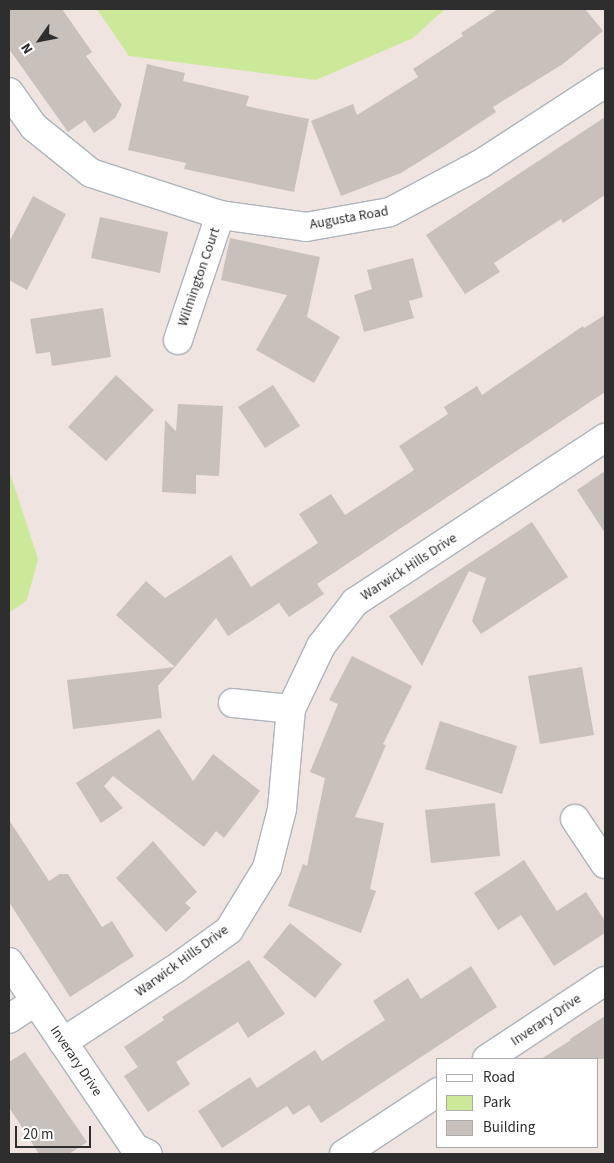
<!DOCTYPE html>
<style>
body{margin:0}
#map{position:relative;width:614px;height:1163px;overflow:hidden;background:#f0e4e0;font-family:"Source Sans 3",sans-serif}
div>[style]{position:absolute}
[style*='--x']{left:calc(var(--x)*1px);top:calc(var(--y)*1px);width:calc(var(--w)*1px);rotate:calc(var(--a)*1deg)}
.green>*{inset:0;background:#cce99a}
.building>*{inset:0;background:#c8c0bb}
.roads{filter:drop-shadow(1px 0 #adb4bb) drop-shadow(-1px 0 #adb4bb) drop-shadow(0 1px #adb4bb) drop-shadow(0 -1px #adb4bb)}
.minor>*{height:28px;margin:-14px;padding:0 14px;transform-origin:14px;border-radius:14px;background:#fff}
span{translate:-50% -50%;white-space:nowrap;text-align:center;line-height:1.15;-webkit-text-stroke:4px #fff;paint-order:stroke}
.street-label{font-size:14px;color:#2e2e2e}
.frame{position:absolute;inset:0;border:10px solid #2e2e2e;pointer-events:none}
.legend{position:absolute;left:436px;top:1058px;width:162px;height:90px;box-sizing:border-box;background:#fff;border:1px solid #ababab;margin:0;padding:6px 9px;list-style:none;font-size:15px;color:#2e2e2e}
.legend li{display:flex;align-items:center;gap:10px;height:25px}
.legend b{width:25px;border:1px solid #ababab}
.north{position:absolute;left:15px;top:15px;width:50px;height:50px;-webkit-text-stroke:4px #fff;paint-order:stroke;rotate:237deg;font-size:14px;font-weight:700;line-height:20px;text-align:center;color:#2e2e2e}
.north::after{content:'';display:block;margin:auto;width:18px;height:22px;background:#2e2e2e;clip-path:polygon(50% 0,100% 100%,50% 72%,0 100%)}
.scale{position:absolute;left:15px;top:1126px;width:76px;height:22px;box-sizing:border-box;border:2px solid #2e2e2e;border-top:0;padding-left:6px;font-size:15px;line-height:18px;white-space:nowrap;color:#2e2e2e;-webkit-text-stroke:4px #fff;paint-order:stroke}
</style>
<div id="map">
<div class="green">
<div style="clip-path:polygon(97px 9px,445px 9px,413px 38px,316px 80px,129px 56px)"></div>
<div style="clip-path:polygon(9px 470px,38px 559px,27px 600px,9px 613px)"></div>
</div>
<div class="building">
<div style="clip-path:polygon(9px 9px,62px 9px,92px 52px,86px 56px,122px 105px,115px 118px,94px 133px,85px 120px,68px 132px,9px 49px)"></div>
<div style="clip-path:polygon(498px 9px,585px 9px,603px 31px,563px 64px,493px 107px,496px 112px,446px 145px,401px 173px,341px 196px,311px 121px,353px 104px,357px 115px,418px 77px,413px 69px,463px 36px,461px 33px)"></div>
<div style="clip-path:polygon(147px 64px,185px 73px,183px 81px,249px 96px,246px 106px,309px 119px,294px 192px,184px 169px,186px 163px,128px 150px)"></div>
<div style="clip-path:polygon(605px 117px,605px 195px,563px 223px,561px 219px,494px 263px,500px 272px,465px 294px,426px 235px)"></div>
<div style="clip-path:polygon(33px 196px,66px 214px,27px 290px,9px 280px,9px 242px)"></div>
<div style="clip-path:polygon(100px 217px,168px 232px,160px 273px,91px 258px)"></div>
<div style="clip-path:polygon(230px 238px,320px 257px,307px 317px,340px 337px,314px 383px,256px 350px,287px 295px,221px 280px)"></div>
<div style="clip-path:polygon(413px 258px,423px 297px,409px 301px,414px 318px,364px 332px,354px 295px,372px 289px,367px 270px)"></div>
<div style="clip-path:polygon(103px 308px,111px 357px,52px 366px,50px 352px,36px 354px,30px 319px)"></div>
<div style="clip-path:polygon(605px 315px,605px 392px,317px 584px,324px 594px,289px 617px,279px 603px,228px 636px,216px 618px,175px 667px,116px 615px,146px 581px,165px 598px,231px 555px,251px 587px,318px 543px,299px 514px,331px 494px,345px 515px,414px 470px,399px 446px,448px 414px,444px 407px,477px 386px,482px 395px,583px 326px,584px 328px)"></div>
<div style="clip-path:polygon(116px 375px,154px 410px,106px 461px,68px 427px)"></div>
<div style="clip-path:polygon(273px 385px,300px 426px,265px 448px,238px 407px)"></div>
<div style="clip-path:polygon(178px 404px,223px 406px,219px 476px,196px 475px,196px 494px,162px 492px,165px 420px,176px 431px)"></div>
<div style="clip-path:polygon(605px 471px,605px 533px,577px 490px)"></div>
<div style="clip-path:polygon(532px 522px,568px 577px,481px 634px,472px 621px,486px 578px,469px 571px,422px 666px,389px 616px)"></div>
<div style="clip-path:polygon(352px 656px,412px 686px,383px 744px,386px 745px,355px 817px,384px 823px,370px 889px,376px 891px,361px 933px,288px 906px,303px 864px,307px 866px,325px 778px,310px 772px,338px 704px,329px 700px)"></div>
<div style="clip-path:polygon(175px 667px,158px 686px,162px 718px,73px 729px,67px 680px)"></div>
<div style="clip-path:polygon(582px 667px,594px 735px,540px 744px,528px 676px)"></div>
<div style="clip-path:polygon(440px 721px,517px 746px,502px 794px,425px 769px)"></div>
<div style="clip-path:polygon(159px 729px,193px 781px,213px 754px,260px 791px,224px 838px,216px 831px,204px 847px,113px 776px,104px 786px,123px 808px,101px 823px,76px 783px)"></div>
<div style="clip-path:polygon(495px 803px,500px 856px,431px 863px,425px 810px)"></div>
<div style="clip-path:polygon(9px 820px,49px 881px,60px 874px,68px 874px,102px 927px,112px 921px,134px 956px,70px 997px,9px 902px)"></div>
<div style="clip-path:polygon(153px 841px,197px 892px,185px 903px,191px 908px,166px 932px,116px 878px)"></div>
<div style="clip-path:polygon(524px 860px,557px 911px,586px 892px,605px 921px,605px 933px,554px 966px,521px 915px,498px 930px,474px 893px)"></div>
<div style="clip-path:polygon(290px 923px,342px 964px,315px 998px,263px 957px)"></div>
<div style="clip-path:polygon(249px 960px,285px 1014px,248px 1038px,238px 1022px,176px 1062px,190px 1084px,148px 1112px,124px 1076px,138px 1067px,124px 1047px,164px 1020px,162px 1017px)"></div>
<div style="clip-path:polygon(471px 966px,497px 1007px,321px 1123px,309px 1105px,293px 1115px,287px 1106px,222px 1148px,198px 1111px,250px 1077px,257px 1088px,315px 1050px,322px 1061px,385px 1020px,373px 1001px,408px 978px,421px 999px)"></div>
<div style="clip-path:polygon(605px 1016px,605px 1059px,541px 1059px,571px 1040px,570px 1039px)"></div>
<div style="clip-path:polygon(25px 1052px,87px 1142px,69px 1154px,39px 1154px,9px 1107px,9px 1062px)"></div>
</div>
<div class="roads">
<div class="minor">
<div style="--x:9;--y:92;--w:43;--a:54.5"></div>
<div style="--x:34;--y:127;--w:73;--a:38.9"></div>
<div style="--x:91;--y:173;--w:136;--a:18"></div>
<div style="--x:220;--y:215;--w:87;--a:7.9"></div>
<div style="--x:306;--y:227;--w:85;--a:-10.1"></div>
<div style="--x:390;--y:212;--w:104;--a:-28"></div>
<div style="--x:482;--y:163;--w:147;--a:-33"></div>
<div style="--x:178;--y:340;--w:132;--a:-71.4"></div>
<div style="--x:233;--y:703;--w:58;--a:5.9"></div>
<div style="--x:575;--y:819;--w:54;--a:56.3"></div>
<div style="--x:9;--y:962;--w:225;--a:55.9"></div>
<div style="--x:135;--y:1148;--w:14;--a:25"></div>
<div style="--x:9;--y:1019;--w:32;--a:-34"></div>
<div style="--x:63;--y:1042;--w:134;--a:-33.1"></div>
<div style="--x:175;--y:969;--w:67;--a:-35.8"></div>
<div style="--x:229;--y:930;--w:73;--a:-58.5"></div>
<div style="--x:267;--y:868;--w:61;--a:-75.7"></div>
<div style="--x:282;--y:809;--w:100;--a:-84.9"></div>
<div style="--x:291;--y:709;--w:70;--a:-64.5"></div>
<div style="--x:321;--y:646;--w:56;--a:-52.3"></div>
<div style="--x:355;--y:602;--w:299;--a:-33.3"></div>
<div style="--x:487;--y:1059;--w:141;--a:-33.5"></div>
<div style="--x:344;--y:1154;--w:113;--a:-33.4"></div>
</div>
</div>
<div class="street-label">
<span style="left:349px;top:218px;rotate:-10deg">Augusta Road</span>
<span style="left:199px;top:277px;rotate:-71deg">Wilmington Court</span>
<span style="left:409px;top:567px;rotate:-33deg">Warwick Hills Drive</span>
<span style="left:182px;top:961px;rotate:-36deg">Warwick Hills Drive</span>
<span style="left:546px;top:1020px;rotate:-34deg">Inverary Drive</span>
<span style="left:76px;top:1061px;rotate:56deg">Inverary Drive</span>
</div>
<div class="frame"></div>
<ul class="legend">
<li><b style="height:6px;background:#fff"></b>Road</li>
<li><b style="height:14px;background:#cce99a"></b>Park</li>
<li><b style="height:14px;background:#c8c0bb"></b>Building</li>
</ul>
<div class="north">N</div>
<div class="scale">20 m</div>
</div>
